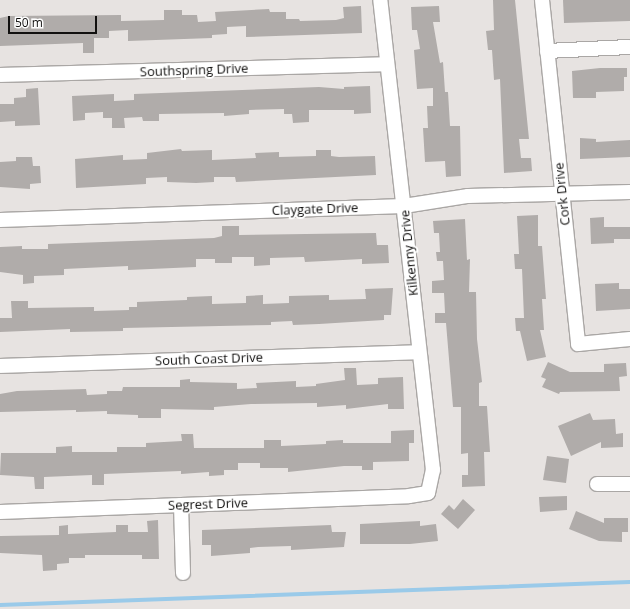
<!DOCTYPE html>
<style>
body{margin:0}
#map{position:relative;width:630px;height:609px;overflow:hidden;background:#e7e3e1;font-family:"Open Sans",sans-serif}
div>[style]{position:absolute}
[style*='--x']{left:calc(var(--x)*1px);top:calc(var(--y)*1px);width:calc(var(--w)*1px);rotate:calc(var(--a)*1deg)}
.stream>*{height:3.5px;margin:-1.75px;padding:0 1.75px;transform-origin:1.75px;border-radius:1.75px;background:#9acae9}
.building>*{inset:0;background:#b0acaa}
.roads{filter:drop-shadow(1px 0 #aaa7a5) drop-shadow(-1px 0 #aaa7a5) drop-shadow(0 1px #aaa7a5) drop-shadow(0 -1px #aaa7a5)}
.minor>*{height:14px;margin:-7px;padding:0 7px;transform-origin:7px;border-radius:7px;background:#fff}
span{translate:-50% -50%;white-space:nowrap;text-align:center;line-height:1.15;-webkit-text-stroke:4px #fff;paint-order:stroke}
.street-label{font-size:13px;color:#11100f}
.scale{position:absolute;left:8px;top:16px;width:89px;height:18px;box-sizing:border-box;border:2px solid #11100f;border-top:0;padding-left:5px;font-size:12px;line-height:14px;white-space:nowrap;color:#11100f;-webkit-text-stroke:3px #fff;paint-order:stroke}
</style>
<div id="map">
<div class="stream">
<div style="--x:0;--y:605;--w:630;--a:-2.09"></div>
</div>
<div class="building">
<div style="clip-path:polygon(493px 0,515px 0,529px 139px,519px 139px,521px 158px,531px 158px,532px 171px,504px 173px,500px 79px,494px 80px,492px 50px,488px 50px,486px 31px,494px 30px)"></div>
<div style="clip-path:polygon(563px 0,630px 0,630px 21px,564px 23px)"></div>
<div style="clip-path:polygon(361px 6px,362px 33px,246px 37px,246px 26px,227px 27px,227px 34px,212px 35px,212px 38px,128px 41px,128px 30px,109px 31px,109px 38px,94px 38px,94px 53px,83px 53px,83px 43px,0 46px,0 18px,9px 16px,121px 15px,121px 21px,164px 20px,164px 10px,182px 10px,182px 15px,197px 15px,198px 22px,216px 21px,215px 12px,269px 9px,270px 12px,286px 12px,286px 19px,299px 19px,300px 21px,336px 20px,344px 18px,343px 7px)"></div>
<div style="clip-path:polygon(439px 6px,440px 22px,433px 22px,440px 63px,443px 62px,445px 92px,448px 92px,450px 126px,460px 126px,461px 176px,446px 177px,445px 161px,425px 162px,423px 128px,428px 128px,427px 106px,433px 106px,433px 88px,417px 89px,414px 50px,420px 49px,417px 30px,412px 30px,411px 7px)"></div>
<div style="clip-path:polygon(600px 68px,627px 68px,627px 77px,624px 77px,624px 91px,596px 92px,596px 98px,573px 98px,572px 71px)"></div>
<div style="clip-path:polygon(370px 86px,371px 113px,354px 114px,354px 110px,309px 110px,309px 122px,293px 123px,292px 114px,284px 114px,284px 109px,249px 110px,249px 114px,224px 116px,224px 113px,159px 114px,159px 121px,143px 121px,142px 117px,124px 118px,125px 128px,112px 128px,112px 118px,103px 118px,103px 112px,85px 113px,85px 120px,73px 121px,72px 96px,114px 94px,114px 101px,134px 100px,134px 94px,319px 87px,344px 89px,344px 87px)"></div>
<div style="clip-path:polygon(38px 88px,40px 125px,15px 126px,15px 121px,0 122px,0 104px,14px 104px,14px 98px,26px 97px,26px 89px)"></div>
<div style="clip-path:polygon(580px 138px,596px 139px,596px 142px,630px 140px,630px 157px,580px 159px)"></div>
<div style="clip-path:polygon(181px 149px,182px 151px,212px 150px,212px 160px,256px 158px,255px 153px,279px 152px,279px 157px,316px 156px,316px 150px,331px 150px,331px 156px,339px 157px,375px 156px,376px 175px,236px 182px,235px 177px,214px 177px,214px 182px,196px 183px,167px 182px,167px 177px,146px 178px,146px 184px,76px 188px,75px 159px,123px 155px,123px 160px,147px 159px,147px 153px)"></div>
<div style="clip-path:polygon(16px 157px,32px 157px,33px 166px,40px 166px,41px 183px,30px 184px,30px 189px,0 187px,0 162px,16px 161px)"></div>
<div style="clip-path:polygon(538px 215px,538px 246px,542px 246px,546px 299px,542px 299px,544px 330px,540px 330px,546px 357px,527px 361px,520px 331px,516px 331px,515px 318px,524px 318px,522px 269px,515px 269px,514px 254px,519px 254px,517px 216px)"></div>
<div style="clip-path:polygon(604px 217px,604px 227px,630px 227px,630px 239px,614px 239px,614px 243px,591px 244px,590px 218px)"></div>
<div style="clip-path:polygon(465px 219px,467px 260px,470px 259px,469px 292px,476px 292px,477px 339px,482px 382px,479px 383px,479px 406px,487px 406px,490px 452px,484px 452px,485px 486px,462px 487px,462px 475px,468px 475px,468px 453px,461px 454px,461px 407px,453px 407px,446px 323px,435px 323px,435px 313px,445px 313px,444px 293px,432px 293px,432px 281px,444px 280px,443px 261px,437px 261px,436px 252px,440px 252px,439px 233px,434px 233px,433px 221px)"></div>
<div style="clip-path:polygon(222px 226px,239px 226px,239px 235px,376px 233px,377px 245px,388px 245px,389px 263px,362px 264px,362px 259px,305px 262px,304px 257px,270px 258px,270px 265px,254px 266px,254px 257px,232px 257px,232px 263px,215px 263px,215px 259px,196px 259px,196px 267px,128px 270px,128px 266px,64px 269px,64px 275px,34px 276px,34px 283px,23px 284px,23px 275px,0 272px,0 247px,22px 246px,22px 249px,48px 249px,48px 244px,214px 238px,222px 236px)"></div>
<div style="clip-path:polygon(619px 283px,619px 289px,630px 289px,630px 309px,596px 311px,595px 284px)"></div>
<div style="clip-path:polygon(393px 288px,391px 315px,384px 315px,384px 320px,319px 324px,293px 325px,292px 321px,271px 322px,271px 325px,123px 328px,123px 331px,70px 332px,70px 329px,0 332px,0 318px,12px 318px,11px 301px,28px 301px,28px 308px,94px 307px,94px 311px,129px 310px,129px 307px,137px 307px,137px 302px,187px 300px,187px 297px,212px 296px,212px 304px,246px 303px,246px 296px,263px 295px,263px 304px,289px 303px,289px 296px,329px 295px,329px 300px,366px 299px,365px 289px)"></div>
<div style="clip-path:polygon(548px 362px,570px 372px,604px 372px,604px 364px,626px 363px,627px 376px,619px 377px,620px 391px,560px 392px,559px 394px,542px 387px,546px 379px,541px 377px)"></div>
<div style="clip-path:polygon(344px 368px,356px 368px,357px 385px,378px 384px,378px 378px,403px 377px,404px 409px,388px 409px,388px 404px,346px 409px,346px 405px,317px 407px,317px 403px,251px 404px,214px 407px,214px 410px,161px 409px,161px 418px,138px 418px,138px 415px,107px 414px,107px 411px,76px 412px,76px 410px,0 412px,0 394px,17px 391px,86px 389px,87px 395px,107px 394px,107px 391px,122px 391px,123px 387px,180px 387px,180px 380px,190px 379px,190px 382px,237px 383px,237px 389px,257px 388px,256px 383px,296px 381px,296px 387px,316px 386px,316px 384px,345px 380px)"></div>
<div style="clip-path:polygon(590px 413px,593px 420px,615px 419px,616px 434px,623px 433px,623px 447px,601px 448px,601px 442px,571px 456px,558px 426px)"></div>
<div style="clip-path:polygon(414px 430px,414px 443px,409px 443px,409px 461px,373px 462px,373px 470px,362px 470px,362px 466px,344px 466px,288px 472px,288px 468px,260px 468px,260px 463px,238px 463px,238px 470px,224px 470px,224px 475px,209px 476px,209px 472px,181px 474px,181px 471px,104px 474px,104px 485px,92px 485px,92px 475px,44px 477px,44px 489px,35px 489px,34px 477px,0 475px,1px 453px,56px 453px,56px 447px,72px 446px,72px 452px,117px 452px,117px 447px,146px 447px,146px 443px,182px 441px,181px 434px,193px 434px,194px 448px,264px 448px,264px 440px,281px 440px,281px 446px,326px 444px,326px 441px,343px 440px,343px 443px,391px 443px,391px 431px)"></div>
<div style="clip-path:polygon(547px 456px,569px 459px,566px 483px,543px 480px)"></div>
<div style="clip-path:polygon(567px 496px,567px 510px,540px 512px,539px 497px)"></div>
<div style="clip-path:polygon(463px 499px,475px 510px,458px 529px,441px 514px,449px 505px,454px 510px)"></div>
<div style="clip-path:polygon(576px 511px,604px 523px,604px 518px,628px 518px,628px 532px,622px 532px,622px 542px,599px 541px,569px 529px)"></div>
<div style="clip-path:polygon(158px 520px,159px 559px,142px 559px,142px 555px,85px 555px,85px 558px,69px 558px,69px 563px,57px 564px,57px 570px,43px 571px,42px 555px,0 553px,0 536px,59px 535px,59px 526px,68px 525px,68px 534px,116px 532px,116px 525px,128px 525px,128px 532px,148px 532px,147px 521px)"></div>
<div style="clip-path:polygon(420px 521px,420px 526px,436px 524px,438px 541px,410px 544px,360px 544px,360px 524px)"></div>
<div style="clip-path:polygon(331px 525px,332px 532px,346px 532px,344px 547px,291px 550px,291px 546px,258px 547px,250px 548px,250px 553px,211px 556px,211px 545px,202px 545px,202px 530px)"></div>
</div>
<div class="roads">
<div class="minor">
<div style="--x:542;--y:0;--w:346;--a:84"></div>
<div style="--x:578;--y:344;--w:52;--a:-5.5"></div>
<div style="--x:547;--y:51;--w:83;--a:-2.8"></div>
<div style="--x:0;--y:75;--w:387;--a:-1.6"></div>
<div style="--x:0;--y:220;--w:404;--a:-2"></div>
<div style="--x:404;--y:206;--w:65;--a:-8.9"></div>
<div style="--x:468;--y:196;--w:162;--a:-1.4"></div>
<div style="--x:0;--y:366;--w:418;--a:-1.9"></div>
<div style="--x:597;--y:484;--w:33;--a:0"></div>
<div style="--x:181;--y:505;--w:68;--a:88.3"></div>
<div style="--x:0;--y:512;--w:409;--a:-2.2"></div>
<div style="--x:409;--y:496;--w:19;--a:-9"></div>
<div style="--x:428;--y:493;--w:24;--a:-78"></div>
<div style="--x:433;--y:470;--w:473;--a:-96.4"></div>
</div>
</div>
<div class="street-label">
<span style="left:194px;top:70px;rotate:-2deg">Southspring Drive</span>
<span style="left:562px;top:194px;rotate:-96deg">Cork Drive</span>
<span style="left:315px;top:209px;rotate:-2deg">Claygate Drive</span>
<span style="left:409px;top:253px;rotate:-96deg">Kilkenny Drive</span>
<span style="left:209px;top:359px;rotate:-2deg">South Coast Drive</span>
<span style="left:208px;top:504px;rotate:-2deg">Segrest Drive</span>
</div>
<div class="scale">50 m</div>
</div>
